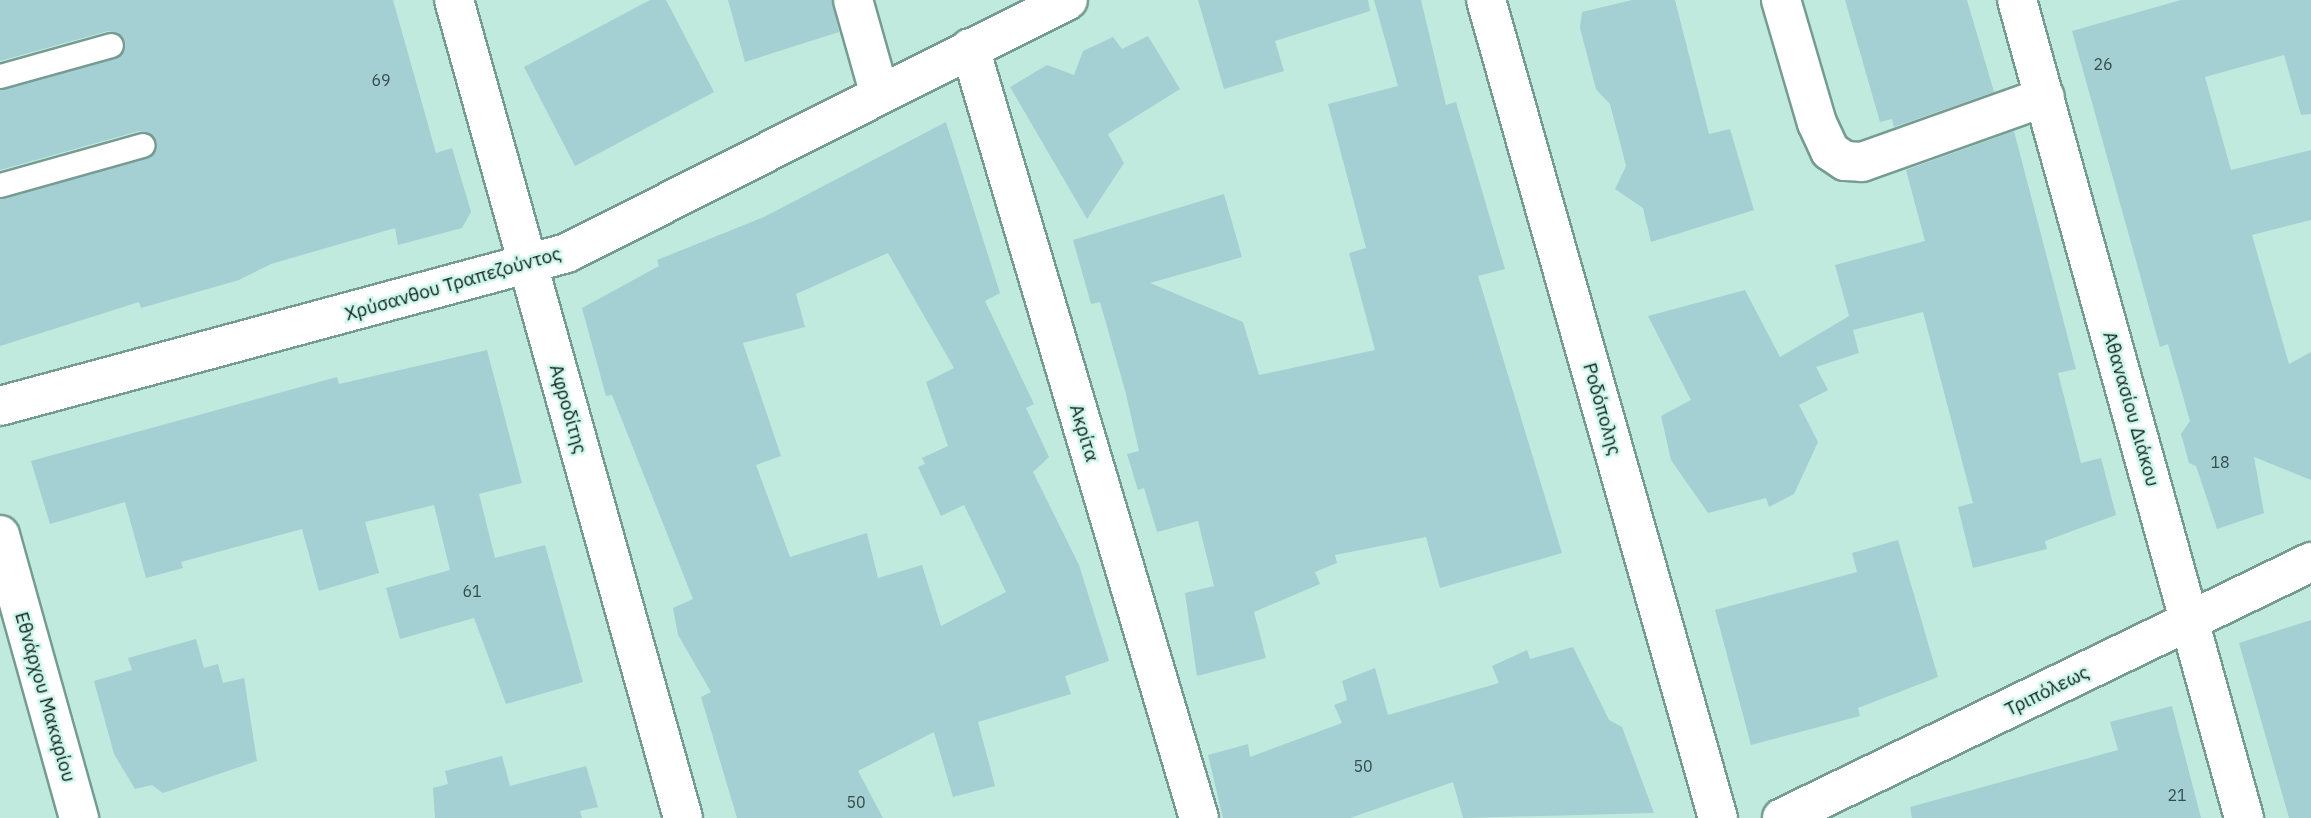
<!DOCTYPE html>
<meta charset="utf-8">
<style>
body{margin:0}
#map{position:relative;width:2311px;height:818px;overflow:hidden;background:#c1eade;font-family:"IBM Plex Sans",sans-serif}
div>[style]{position:absolute}
[style*='--x']{left:calc(var(--x)*1px);top:calc(var(--y)*1px);width:calc(var(--w)*1px);rotate:calc(var(--a)*1deg)}
.building>*{inset:0;background:#a4cfd3}
.roads{filter:drop-shadow(2px 0 #769c91) drop-shadow(-2px 0 #769c91) drop-shadow(0 2px #769c91) drop-shadow(0 -2px #769c91)}
.service>*{height:23px;margin:-11.5px;padding:0 11.5px;transform-origin:11.5px;border-radius:11.5px;background:#fff}
.minor>*{height:38px;margin:-19px;padding:0 19px;transform-origin:19px;border-radius:19px;background:#fff}
.tertiary>*{height:38px;margin:-19px;padding:0 19px;transform-origin:19px;border-radius:19px;background:#fff}
span{translate:-50% -50%;white-space:nowrap;text-align:center;line-height:1.15;-webkit-text-stroke:5px #cef7eb;paint-order:stroke}
.number-label{font-size:16px;color:#374d4b}
.number-label span{-webkit-text-stroke-width:0}
.street-label{font-size:19px;color:#13221e}
</style>
<div id="map">
<div class="building">
<div style="clip-path:polygon(0 0,393px 0,436px 153px,452px 148px,471px 212px,462px 228px,398px 245px,395px 228px,271px 264px,239px 280px,141px 308px,139px 302px,0 346px,0 199px,146px 158px,156px 148px,151px 135px,139px 131px,0 170px,0 90px,115px 58px,125px 48px,120px 35px,108px 31px,0 61px)"></div>
<div style="clip-path:polygon(650px 0,666px 0,714px 92px,575px 166px,524px 67px)"></div>
<div style="clip-path:polygon(728px 0,832px 0,839px 32px,745px 62px)"></div>
<div style="clip-path:polygon(1198px 0,1368px 0,1370px 11px,1275px 41px,1284px 71px,1224px 89px)"></div>
<div style="clip-path:polygon(1374px 0,1421px 0,1446px 105px,1456px 102px,1505px 269px,1478px 276px,1562px 553px,1440px 588px,1426px 537px,1335px 555px,1337px 563px,1315px 572px,1320px 584px,1254px 612px,1266px 658px,1197px 676px,1185px 593px,1214px 586px,1198px 521px,1157px 532px,1144px 488px,1138px 490px,1127px 454px,1139px 451px,1126px 394px,1100px 302px,1091px 304px,1073px 240px,1224px 194px,1242px 257px,1150px 283px,1243px 322px,1259px 375px,1375px 350px,1349px 253px,1366px 248px,1328px 104px,1398px 86px)"></div>
<div style="clip-path:polygon(1632px 0,1675px 0,1709px 134px,1730px 129px,1754px 210px,1651px 242px,1643px 208px,1615px 189px,1626px 166px,1610px 104px,1596px 89px,1580px 28px,1582px 12px)"></div>
<div style="clip-path:polygon(1845px 0,1967px 0,1994px 92px,1894px 127px,1892px 119px,1880px 122px)"></div>
<div style="clip-path:polygon(2181px 0,2311px 0,2311px 114px,2301px 115px,2284px 55px,2205px 77px,2231px 170px,2311px 150px,2311px 220px,2252px 235px,2289px 364px,2311px 352px,2311px 480px,2254px 457px,2264px 513px,2217px 529px,2196px 466px,2189px 463px,2181px 434px,2190px 421px,2168px 344px,2160px 347px,2072px 31px)"></div>
<div style="clip-path:polygon(1148px 36px,1180px 89px,1108px 134px,1124px 163px,1087px 219px,1010px 87px,1047px 65px,1074px 75px,1083px 51px,1113px 37px,1122px 49px)"></div>
<div style="clip-path:polygon(evenodd,946px 122px,1000px 293px,985px 301px,1034px 404px,1026px 408px,1049px 457px,1033px 472px,1079px 565px,1109px 661px,1065px 676px,1071px 694px,978px 722px,995px 786px,953px 797px,934px 732px,858px 771px,883px 818px,737px 818px,701px 697px,711px 692px,678px 635px,673px 608px,693px 599px,612px 395px,606px 396px,582px 308px,659px 266px,657px 260px,764px 217px,946px 122px,888px 253px,954px 368px,926px 382px,948px 446px,922px 458px,925px 464px,918px 467px,941px 516px,964px 505px,1006px 592px,941px 626px,922px 565px,878px 578px,867px 533px,790px 557px,756px 465px,781px 456px,743px 343px,805px 327px,796px 294px,888px 253px)"></div>
<div style="clip-path:polygon(2014px 131px,2076px 369px,2058px 373px,2081px 463px,2101px 458px,2116px 515px,2045px 541px,2047px 549px,1973px 568px,1958px 507px,1973px 503px,1923px 312px,1853px 330px,1859px 353px,1816px 367px,1828px 390px,1799px 405px,1818px 442px,1794px 494px,1769px 507px,1766px 498px,1708px 513px,1671px 460px,1661px 416px,1691px 400px,1648px 316px,1745px 290px,1780px 357px,1849px 316px,1835px 265px,1925px 241px,1906px 170px)"></div>
<div style="clip-path:polygon(487px 350px,522px 483px,479px 494px,495px 558px,545px 545px,583px 682px,506px 704px,474px 618px,400px 639px,386px 588px,450px 570px,434px 505px,365px 522px,379px 573px,319px 591px,302px 529px,181px 562px,183px 568px,146px 578px,125px 502px,50px 524px,31px 461px,337px 377px,339px 384px)"></div>
<div style="clip-path:polygon(1898px 540px,1938px 677px,1858px 708px,1860px 716px,1751px 745px,1715px 610px,1857px 572px,1852px 553px)"></div>
<div style="clip-path:polygon(2311px 620px,2311px 818px,2289px 818px,2239px 643px)"></div>
<div style="clip-path:polygon(196px 639px,204px 668px,218px 664px,223px 683px,244px 678px,257px 761px,163px 793px,152px 785px,135px 789px,114px 754px,94px 681px,132px 670px,128px 658px)"></div>
<div style="clip-path:polygon(1573px 647px,1609px 720px,1622px 727px,1654px 813px,1463px 818px,1453px 782px,1350px 818px,1223px 818px,1208px 755px,1248px 744px,1250px 757px,1342px 723px,1334px 705px,1347px 700px,1342px 681px,1375px 668px,1388px 715px,1499px 683px,1492px 666px,1527px 650px,1530px 659px)"></div>
<div style="clip-path:polygon(2172px 706px,2201px 818px,1912px 818px,1910px 807px,2118px 750px,2110px 722px)"></div>
<div style="clip-path:polygon(502px 756px,510px 786px,586px 766px,598px 807px,580px 811px,582px 818px,435px 818px,433px 788px,448px 784px,445px 771px)"></div>
</div>
<div class="roads">
<div class="service">
<div style="--x:0;--y:76;--w:115;--a:-15.6"></div>
<div style="--x:0;--y:185;--w:148;--a:-15.7"></div>
</div>
<div class="minor">
<div style="--x:454;--y:0;--w:849;--a:74.36"></div>
<div style="--x:853;--y:0;--w:96;--a:74.2"></div>
<div style="--x:1486;--y:0;--w:850;--a:74.17"></div>
<div style="--x:1781;--y:0;--w:128;--a:73.7"></div>
<div style="--x:1817;--y:123;--w:31;--a:65"></div>
<div style="--x:1830;--y:151;--w:18;--a:34"></div>
<div style="--x:1845;--y:161;--w:17;--a:3"></div>
<div style="--x:1862;--y:162;--w:194;--a:-19.6"></div>
<div style="--x:2017;--y:0;--w:849;--a:74.49"></div>
<div style="--x:970;--y:48;--w:803;--a:73.44"></div>
<div style="--x:0;--y:406;--w:587;--a:-15.1"></div>
<div style="--x:567;--y:253;--w:561;--a:-26.79"></div>
<div style="--x:0;--y:535;--w:294;--a:74.4"></div>
</div>
<div class="tertiary">
<div style="--x:1782;--y:818;--w:588;--a:-25.82"></div>
</div>
</div>
<div class="number-label">
<span style="left:2103px;top:64px">26</span>
<span style="left:381px;top:80px">69</span>
<span style="left:2220px;top:462px">18</span>
<span style="left:472px;top:591px">61</span>
<span style="left:1363px;top:766px">50</span>
<span style="left:2177px;top:795px">21</span>
<span style="left:856px;top:802px">50</span>
</div>
<div class="street-label">
<span style="left:453px;top:284px;rotate:-16deg">Χρύσανθου Τραπεζούντος</span>
<span style="left:568px;top:409px;rotate:74deg">Αφροδίτης</span>
<span style="left:1602px;top:409px;rotate:74deg">Ροδόπολης</span>
<span style="left:2131px;top:409px;rotate:74deg">Αθανασίου Διάκου</span>
<span style="left:1084px;top:433px;rotate:73deg">Ακρίτα</span>
<span style="left:2047px;top:691px;rotate:-26deg">Τριπόλεως</span>
<span style="left:45px;top:697px;rotate:74deg">Εθνάρχου Μακαρίου</span>
</div>
</div>
